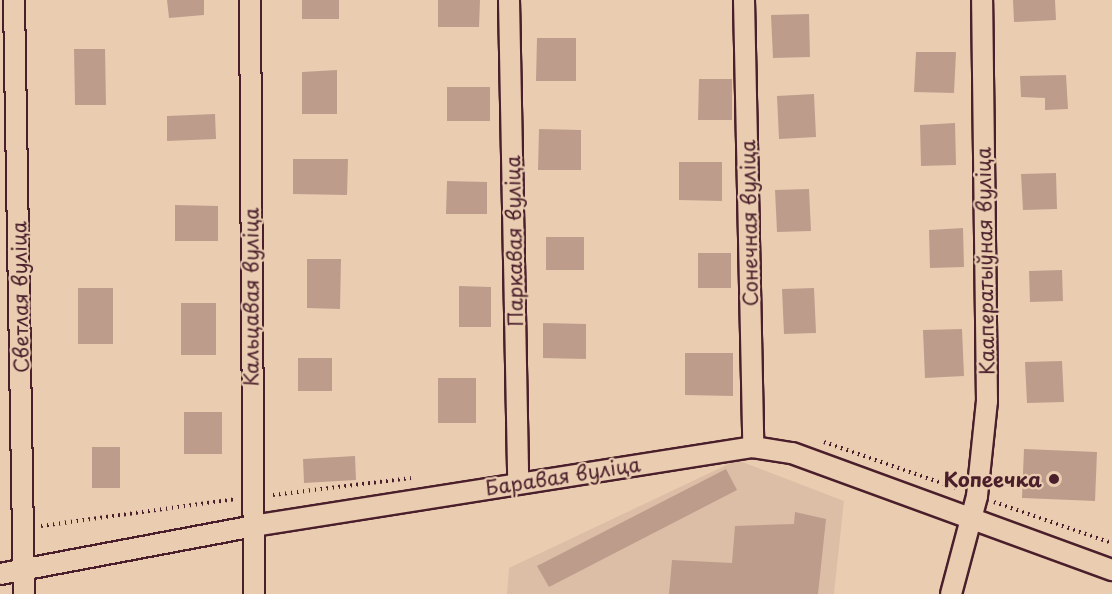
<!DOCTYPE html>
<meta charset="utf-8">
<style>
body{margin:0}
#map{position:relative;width:1112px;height:594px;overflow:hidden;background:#eacdb1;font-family:"Playpen Sans",sans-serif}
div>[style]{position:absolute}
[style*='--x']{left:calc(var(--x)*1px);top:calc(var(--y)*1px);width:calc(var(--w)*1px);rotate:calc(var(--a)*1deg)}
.built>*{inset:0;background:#dcbea6}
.building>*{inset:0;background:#bd9c8c}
.path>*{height:4px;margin-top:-2px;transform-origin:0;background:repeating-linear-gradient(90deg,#4a1f2b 0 1.5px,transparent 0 6px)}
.roads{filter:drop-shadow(2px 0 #4a1f2b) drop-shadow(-2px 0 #4a1f2b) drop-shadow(0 2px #4a1f2b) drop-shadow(0 -2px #4a1f2b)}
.street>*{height:20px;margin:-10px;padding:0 10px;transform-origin:10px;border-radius:10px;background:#eacdb1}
.dots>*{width:16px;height:16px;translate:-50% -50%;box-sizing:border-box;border:3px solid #eacdb1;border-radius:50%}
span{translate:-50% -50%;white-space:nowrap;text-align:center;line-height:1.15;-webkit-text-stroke:4.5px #eacdb1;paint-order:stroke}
.street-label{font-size:20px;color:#4a1f2b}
.poi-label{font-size:20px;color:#4a1f2b;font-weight:700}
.right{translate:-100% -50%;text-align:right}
</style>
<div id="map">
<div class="built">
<div style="clip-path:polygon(737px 460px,844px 501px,834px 594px,507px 594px,509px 568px)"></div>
</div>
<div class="building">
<div style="clip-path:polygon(167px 0,204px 0,204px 15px,169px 18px)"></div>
<div style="clip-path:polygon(302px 0,339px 0,339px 19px,302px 19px)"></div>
<div style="clip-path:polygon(438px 0,480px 0,479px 27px,438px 27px)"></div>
<div style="clip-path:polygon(1013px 0,1055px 0,1056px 20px,1014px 22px)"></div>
<div style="clip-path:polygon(809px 14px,810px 57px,773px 58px,771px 15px)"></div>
<div style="clip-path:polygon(537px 38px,576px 38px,576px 81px,536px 81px)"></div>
<div style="clip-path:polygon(74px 49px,105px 49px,106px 105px,75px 105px)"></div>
<div style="clip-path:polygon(916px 52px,956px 52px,954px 93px,914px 92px)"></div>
<div style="clip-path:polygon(337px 70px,337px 114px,302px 114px,302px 72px)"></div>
<div style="clip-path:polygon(1066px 75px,1068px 109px,1045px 110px,1045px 98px,1021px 97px,1020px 76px)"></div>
<div style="clip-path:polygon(699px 79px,732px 79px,732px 120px,698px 120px)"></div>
<div style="clip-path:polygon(447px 87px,490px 87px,490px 121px,447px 121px)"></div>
<div style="clip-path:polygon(814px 94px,816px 137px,779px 139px,777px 96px)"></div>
<div style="clip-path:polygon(215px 114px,216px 139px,167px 141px,167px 116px)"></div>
<div style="clip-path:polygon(955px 123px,956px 165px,921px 166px,920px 125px)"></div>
<div style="clip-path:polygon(539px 129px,581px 130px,581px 170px,538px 170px)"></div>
<div style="clip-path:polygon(293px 159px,348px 159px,347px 195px,293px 194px)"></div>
<div style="clip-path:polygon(679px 162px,722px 162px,722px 201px,679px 200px)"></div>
<div style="clip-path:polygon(1056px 173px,1057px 209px,1023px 210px,1021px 174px)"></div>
<div style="clip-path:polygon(447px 181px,487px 182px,487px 214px,446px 214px)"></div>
<div style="clip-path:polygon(809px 189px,811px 231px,777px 232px,775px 190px)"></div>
<div style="clip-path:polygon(175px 205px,218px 206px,218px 241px,175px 241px)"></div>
<div style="clip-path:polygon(963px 228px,964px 267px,930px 268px,929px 230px)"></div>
<div style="clip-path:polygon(546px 237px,584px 237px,584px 270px,546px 270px)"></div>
<div style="clip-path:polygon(698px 253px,731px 253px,731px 288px,698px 288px)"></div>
<div style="clip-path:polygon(307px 259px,341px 259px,340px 309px,307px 308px)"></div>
<div style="clip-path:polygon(1062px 270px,1063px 301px,1030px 302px,1029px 271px)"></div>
<div style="clip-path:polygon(459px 286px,491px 287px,491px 327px,459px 327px)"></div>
<div style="clip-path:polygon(78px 288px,113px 288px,113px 344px,78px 344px)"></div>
<div style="clip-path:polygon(814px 288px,816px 333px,784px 334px,782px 289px)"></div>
<div style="clip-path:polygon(181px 303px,216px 303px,216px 355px,181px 355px)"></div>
<div style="clip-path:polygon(543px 323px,586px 324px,586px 359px,543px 358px)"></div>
<div style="clip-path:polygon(962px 329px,964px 376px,925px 378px,923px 330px)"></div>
<div style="clip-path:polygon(685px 353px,733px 353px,733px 396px,685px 395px)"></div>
<div style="clip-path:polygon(298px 358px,332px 358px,332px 391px,298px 391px)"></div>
<div style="clip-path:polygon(1062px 361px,1064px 402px,1027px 403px,1025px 362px)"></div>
<div style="clip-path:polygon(438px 378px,476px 378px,476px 423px,438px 423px)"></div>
<div style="clip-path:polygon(184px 412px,222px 412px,222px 454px,184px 454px)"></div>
<div style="clip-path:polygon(92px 447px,120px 447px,120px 488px,92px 488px)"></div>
<div style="clip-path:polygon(1024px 449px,1097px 452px,1095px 501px,1022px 498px)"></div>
<div style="clip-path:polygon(355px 456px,356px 480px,304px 483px,303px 459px)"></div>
<div style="clip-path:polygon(726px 469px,737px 490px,549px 587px,537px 566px)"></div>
<div style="clip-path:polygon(795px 512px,826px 519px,818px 594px,669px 594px,672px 560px,732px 563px,735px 526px,794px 524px)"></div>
</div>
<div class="path">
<div style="--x:824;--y:442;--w:143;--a:19.2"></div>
<div style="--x:273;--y:495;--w:139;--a:-7"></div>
<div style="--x:994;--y:502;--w:125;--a:19.2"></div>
<div style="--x:41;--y:526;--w:197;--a:-7.9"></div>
</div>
<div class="roads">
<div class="street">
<div style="--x:14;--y:0;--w:594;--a:89.04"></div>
<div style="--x:250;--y:0;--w:594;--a:89.61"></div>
<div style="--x:509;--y:0;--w:482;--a:88.9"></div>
<div style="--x:744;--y:0;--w:447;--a:88.8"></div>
<div style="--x:0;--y:574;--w:258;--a:-10.7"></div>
<div style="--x:253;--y:526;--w:506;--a:-8.98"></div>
<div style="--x:753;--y:447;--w:39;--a:9"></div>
<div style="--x:792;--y:453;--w:341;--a:20.1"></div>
<div style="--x:951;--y:594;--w:101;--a:-75.1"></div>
<div style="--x:977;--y:496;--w:96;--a:-84"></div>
<div style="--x:987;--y:401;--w:401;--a:-90.7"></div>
</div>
</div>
<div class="dots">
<div style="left:1054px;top:479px;background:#4a1f2b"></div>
</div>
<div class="street-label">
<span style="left:749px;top:223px;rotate:-91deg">Сонечная вуліца</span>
<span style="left:514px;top:241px;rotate:-91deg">Паркавая вуліца</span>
<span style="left:985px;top:261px;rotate:-91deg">Кааператыўная вуліца</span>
<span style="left:20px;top:297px;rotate:-91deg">Светлая вуліца</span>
<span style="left:251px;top:297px;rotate:-90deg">Кальцавая вуліца</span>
<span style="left:563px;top:476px;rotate:-9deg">Баравая вуліца</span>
</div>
<div class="poi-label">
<span class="right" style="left:1042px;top:479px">Копеечка</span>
</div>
</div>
